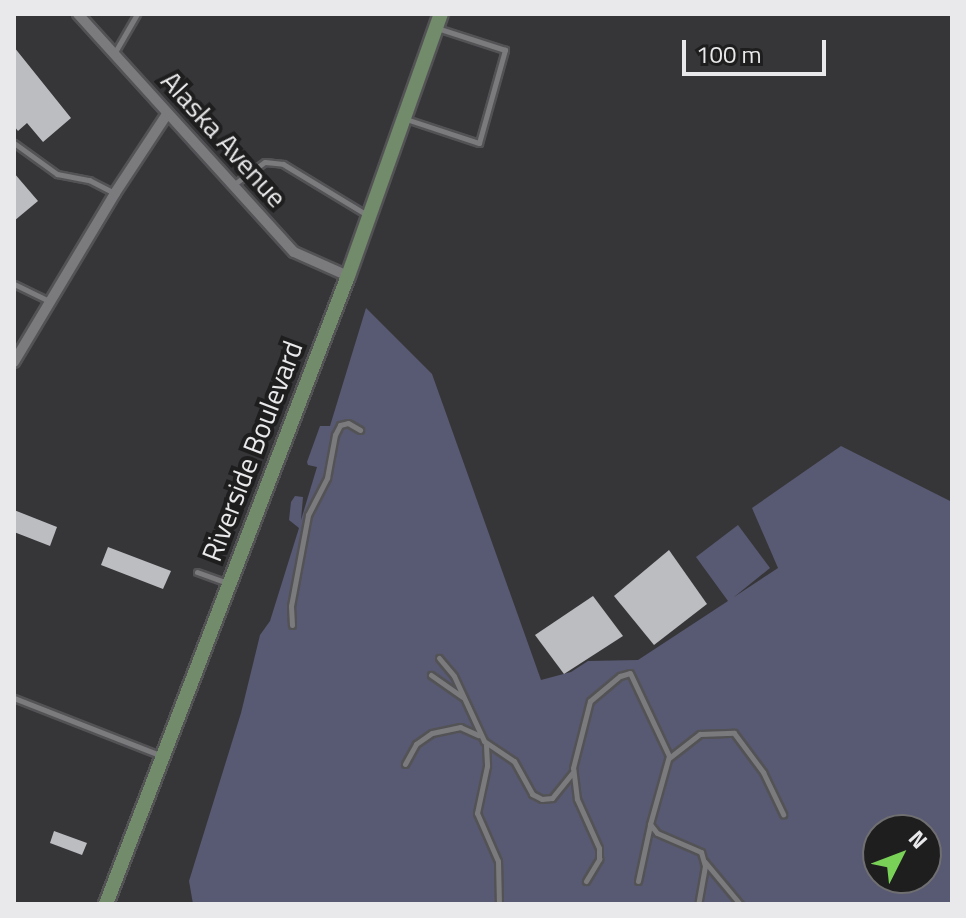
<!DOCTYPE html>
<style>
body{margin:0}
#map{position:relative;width:966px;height:918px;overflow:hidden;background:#363639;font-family:"Titillium Web",sans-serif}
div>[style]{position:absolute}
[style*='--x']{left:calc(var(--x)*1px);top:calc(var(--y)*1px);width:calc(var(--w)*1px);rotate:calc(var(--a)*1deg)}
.green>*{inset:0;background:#585972}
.building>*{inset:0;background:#bcbdc0}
.roads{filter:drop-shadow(2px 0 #535356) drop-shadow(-2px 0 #535356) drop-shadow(0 2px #535356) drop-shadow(0 -2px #535356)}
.lane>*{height:5px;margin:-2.5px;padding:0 2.5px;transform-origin:2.5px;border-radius:2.5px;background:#7b7b7e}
.street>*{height:10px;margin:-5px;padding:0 5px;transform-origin:5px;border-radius:5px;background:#7b7b7e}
.secondary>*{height:14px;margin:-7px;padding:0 7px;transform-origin:7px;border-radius:7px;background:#728b6a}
span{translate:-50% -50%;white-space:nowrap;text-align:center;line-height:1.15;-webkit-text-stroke:8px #1e1e1f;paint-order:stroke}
.street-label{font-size:28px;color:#e9e9eb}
.frame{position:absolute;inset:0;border:16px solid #e9e9eb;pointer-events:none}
.north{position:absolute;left:862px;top:814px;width:80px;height:80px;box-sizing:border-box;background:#1e1e1f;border:2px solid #6f6f71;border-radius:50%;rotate:48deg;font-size:22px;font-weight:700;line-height:32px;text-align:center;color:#e9e9eb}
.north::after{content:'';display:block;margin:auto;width:28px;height:36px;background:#79d157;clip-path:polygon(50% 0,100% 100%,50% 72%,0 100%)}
.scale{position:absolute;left:682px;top:40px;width:144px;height:36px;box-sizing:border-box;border:4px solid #e9e9eb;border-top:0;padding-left:10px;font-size:24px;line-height:28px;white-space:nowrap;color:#e9e9eb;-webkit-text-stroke:6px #1e1e1f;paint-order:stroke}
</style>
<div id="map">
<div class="green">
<div style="clip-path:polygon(evenodd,366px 308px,432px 374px,541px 680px,571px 672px,588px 661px,638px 660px,728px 601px,696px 557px,738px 525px,770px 568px,734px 597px,778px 568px,752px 508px,841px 446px,952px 502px,952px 904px,193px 904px,189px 881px,241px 713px,260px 635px,270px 621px,299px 528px,289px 520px,291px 502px,295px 496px,303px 497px,301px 520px,317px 467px,308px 465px,307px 462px,320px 426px,330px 426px,366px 308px,878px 830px,926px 830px,926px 878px,878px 878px,878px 830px)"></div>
</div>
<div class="building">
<div style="clip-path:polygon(14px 47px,71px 118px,43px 142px,27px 123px,18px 131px,14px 126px)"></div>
<div style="clip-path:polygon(14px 173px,38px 201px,14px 221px)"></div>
<div style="clip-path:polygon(14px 510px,57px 527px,50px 546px,14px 532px)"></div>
<div style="clip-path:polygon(108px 547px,171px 571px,163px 589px,101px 565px)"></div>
<div style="clip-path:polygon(669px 550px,707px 604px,654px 645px,614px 596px)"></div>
<div style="clip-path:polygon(593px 596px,623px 636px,564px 674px,535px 635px)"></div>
<div style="clip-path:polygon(54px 831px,87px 843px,82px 855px,50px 843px)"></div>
</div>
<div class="roads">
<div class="lane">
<div style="--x:115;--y:52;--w:44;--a:-59.9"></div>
<div style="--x:406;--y:119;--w:77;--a:18.2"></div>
<div style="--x:479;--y:143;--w:97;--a:-74.4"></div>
<div style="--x:505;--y:50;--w:71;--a:-162.1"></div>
<div style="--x:14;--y:143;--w:53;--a:35.8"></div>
<div style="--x:57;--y:174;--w:33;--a:11"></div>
<div style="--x:89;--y:180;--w:29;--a:27"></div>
<div style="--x:233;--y:185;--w:39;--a:-36"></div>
<div style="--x:265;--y:162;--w:18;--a:6"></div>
<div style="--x:283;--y:164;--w:100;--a:31.2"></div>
<div style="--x:14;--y:284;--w:39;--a:26"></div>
<div style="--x:197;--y:572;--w:32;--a:20"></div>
<div style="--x:292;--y:625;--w:19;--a:-93"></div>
<div style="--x:291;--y:606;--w:93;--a:-79.4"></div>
<div style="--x:308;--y:515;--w:42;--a:-62.8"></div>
<div style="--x:327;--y:478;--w:44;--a:-79.5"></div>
<div style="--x:335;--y:435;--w:11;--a:-63"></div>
<div style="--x:340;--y:425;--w:8;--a:-14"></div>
<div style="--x:348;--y:423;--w:14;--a:30"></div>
<div style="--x:439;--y:658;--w:23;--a:50"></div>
<div style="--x:454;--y:676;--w:72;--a:65.2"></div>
<div style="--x:484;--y:741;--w:36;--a:34"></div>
<div style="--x:514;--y:761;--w:38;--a:61"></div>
<div style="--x:532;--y:794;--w:11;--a:27"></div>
<div style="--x:542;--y:799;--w:10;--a:-6"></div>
<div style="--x:552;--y:798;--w:32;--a:-51"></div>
<div style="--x:431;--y:675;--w:38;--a:35"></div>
<div style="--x:14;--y:698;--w:159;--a:21.4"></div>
<div style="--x:486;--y:745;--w:21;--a:87"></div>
<div style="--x:487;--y:766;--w:48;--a:102"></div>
<div style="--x:477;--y:813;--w:52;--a:66.4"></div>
<div style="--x:498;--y:861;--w:43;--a:88.7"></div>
<div style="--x:669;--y:758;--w:39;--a:-38"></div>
<div style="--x:700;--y:734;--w:34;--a:-2"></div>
<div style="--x:734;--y:733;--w:49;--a:53.4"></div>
<div style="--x:763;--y:772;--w:47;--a:64.5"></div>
<div style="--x:405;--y:764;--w:23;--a:-61"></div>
<div style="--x:416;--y:744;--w:19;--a:-35"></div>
<div style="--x:432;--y:733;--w:29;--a:-12"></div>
<div style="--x:460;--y:727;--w:20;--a:24"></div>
<div style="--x:705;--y:862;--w:55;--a:50.2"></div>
<div style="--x:586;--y:881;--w:26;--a:-59"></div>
<div style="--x:599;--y:859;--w:11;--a:-90"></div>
<div style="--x:599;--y:848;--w:54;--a:-114.2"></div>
<div style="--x:577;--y:799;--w:31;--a:-97"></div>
<div style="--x:573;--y:768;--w:69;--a:-75.8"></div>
<div style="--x:590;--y:701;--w:39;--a:-40"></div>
<div style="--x:620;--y:676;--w:10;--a:-17"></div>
<div style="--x:630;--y:673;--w:92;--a:64.8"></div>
<div style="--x:669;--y:756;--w:71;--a:105.6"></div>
<div style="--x:650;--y:824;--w:11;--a:52"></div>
<div style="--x:657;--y:833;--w:48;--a:23.4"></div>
<div style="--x:701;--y:852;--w:15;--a:74"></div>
<div style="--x:705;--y:866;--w:39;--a:100"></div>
<div style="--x:638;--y:881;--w:57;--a:-77.9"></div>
</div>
<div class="street">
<div style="--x:78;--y:14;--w:321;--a:47.8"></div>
<div style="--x:294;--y:252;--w:59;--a:24"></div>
<div style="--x:14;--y:362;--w:197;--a:-59.1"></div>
<div style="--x:115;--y:193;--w:95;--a:-56.6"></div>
</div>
<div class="secondary">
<div style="--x:106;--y:904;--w:673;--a:-68.93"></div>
<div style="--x:348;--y:276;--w:278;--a:-70.5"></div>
</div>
</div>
<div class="street-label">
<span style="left:224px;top:139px;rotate:48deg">Alaska Avenue</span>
<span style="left:252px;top:451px;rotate:-69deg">Riverside Boulevard</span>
</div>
<div class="frame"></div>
<div class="north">N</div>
<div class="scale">100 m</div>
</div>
